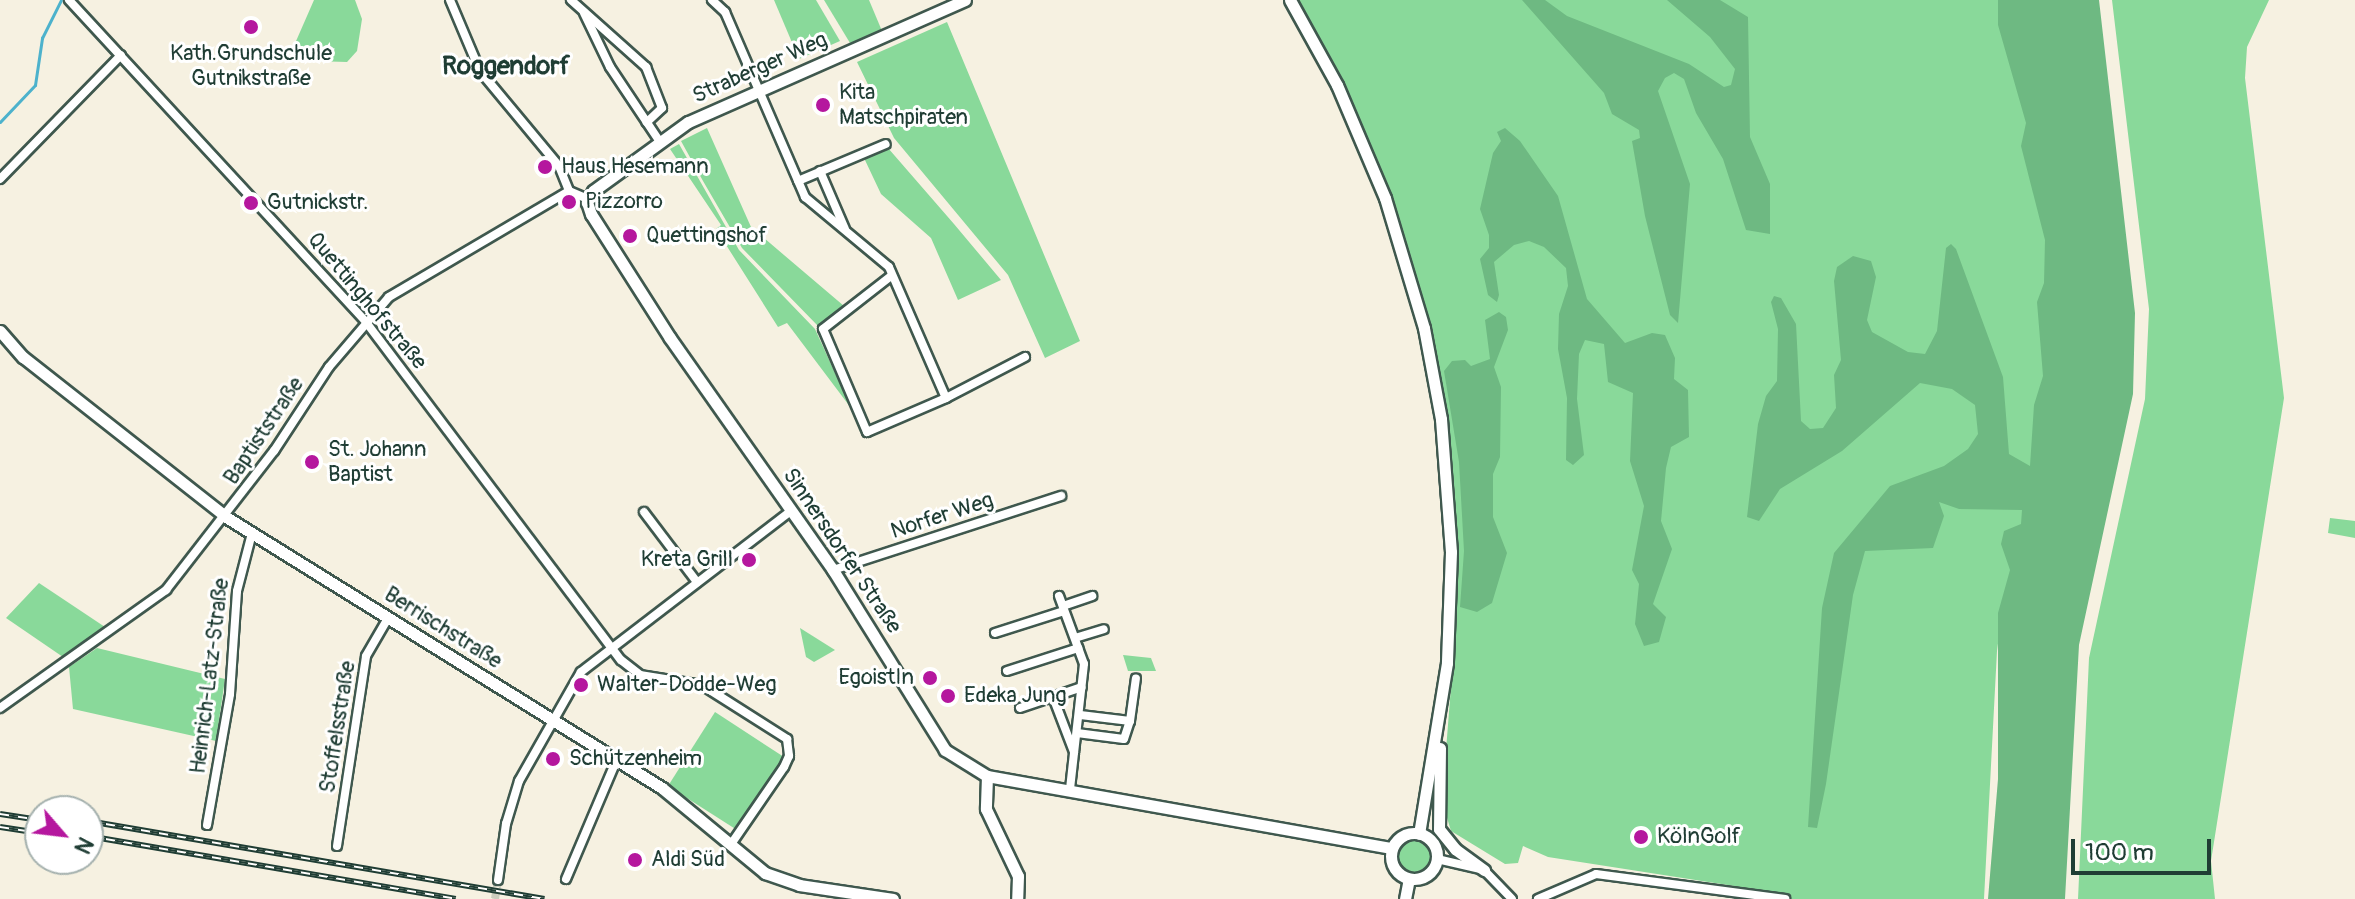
<!DOCTYPE html>
<meta charset="utf-8">
<style>
body{margin:0}
#map{position:relative;width:2355px;height:899px;overflow:hidden;background:#f6f1e1;font-family:Pangolin,sans-serif}
div>[style]{position:absolute}
[style*='--x']{left:calc(var(--x)*1px);top:calc(var(--y)*1px);width:calc(var(--w)*1px);rotate:calc(var(--a)*1deg)}
.green>*{inset:0;background:#89d99a}
.round{border-radius:50%}
.forest>*{inset:0;background:#6eb982}
.stream>*{height:3px;margin:-1.5px;padding:0 1.5px;transform-origin:1.5px;border-radius:1.5px;background:#4db2cc}
.street-tunnel>*{height:8px;margin-top:-4px;transform-origin:0;background:repeating-linear-gradient(90deg,#cbcdbe 0 8px,transparent 0 12px)}
.roads{filter:drop-shadow(2px 0 #3f584e) drop-shadow(-2px 0 #3f584e) drop-shadow(0 2px #3f584e) drop-shadow(0 -2px #3f584e)}
.street>*{height:8px;margin:-4px;padding:0 4px;transform-origin:4px;border-radius:4px;background:#fff}
.secondary>*{height:11px;margin:-5.5px;padding:0 5.5px;transform-origin:5.5px;border-radius:5.5px;background:#fff}
.secondary>.ring{margin:-5.5px;padding:0;box-sizing:content-box;background:none;border:11px solid #fff;border-radius:50%}
.rail>*{height:6px;margin-top:-3px;transform-origin:0;background:repeating-linear-gradient(90deg,#fff 0 9px,#1f3d34 0 18px);box-sizing:border-box;border-block:2px solid #1f3d34}
.dots>*{width:22px;height:22px;translate:-50% -50%;box-sizing:border-box;border:4px solid #fff;border-radius:50%}
span{translate:-50% -50%;white-space:nowrap;text-align:center;line-height:1.15;-webkit-text-stroke:6px #fff;paint-order:stroke}
.poi-label{font-size:22px;color:#1f3d34}
.left{translate:0 -50%;text-align:left}
.right{translate:-100% -50%;text-align:right}
.street-label{font-size:22px;color:#1f3d34}
.quarter-label{font-size:26px;color:#1f3d34;font-weight:700}
.north{position:absolute;left:24px;top:795px;width:80px;height:80px;box-sizing:border-box;background:#fff;border:2px solid #a5b1ae;border-radius:50%;rotate:118deg;font-size:22px;font-weight:700;line-height:32px;text-align:center;color:#1f3d34}
.north::after{content:'';display:block;margin:auto;width:28px;height:36px;background:#b5179e;clip-path:polygon(50% 0,100% 100%,50% 72%,0 100%)}
.scale{position:absolute;left:2071px;top:839px;width:140px;height:36px;box-sizing:border-box;border:4px solid #1f3d34;border-top:0;padding-left:10px;font-size:24px;line-height:28px;white-space:nowrap;color:#1f3d34;-webkit-text-stroke:6px #fff;paint-order:stroke}
</style>
<div id="map">
<div class="green">
<div style="clip-path:polygon(314px 0,355px 0,362px 19px,357px 51px,347px 62px,313px 61px,293px 48px)"></div>
<div style="clip-path:polygon(774px 0,816px 0,840px 41px,799px 59px)"></div>
<div style="clip-path:polygon(824px 0,869px 0,882px 31px,850px 43px)"></div>
<div style="clip-path:polygon(1297px 0,2018px 0,2053px 232px,2044px 428px,2003px 605px,1997px 651px,1984px 899px,1734px 899px,1734px 886px,1548px 857px,1523px 846px,1518px 863px,1505px 864px,1451px 831px,1442px 801px,1456px 623px,1447px 422px,1429px 325px,1389px 188px)"></div>
<div style="clip-path:polygon(2112px 0,2269px 0,2247px 47px,2245px 78px,2284px 398px,2211px 861px,2215px 899px,2078px 899px,2089px 658px,2145px 399px,2149px 309px)"></div>
<div style="clip-path:polygon(947px 22px,1080px 341px,1045px 358px,1008px 275px,894px 138px,857px 62px)"></div>
<div style="clip-path:polygon(707px 128px,751px 227px,844px 306px,818px 326px,742px 248px,703px 181px,681px 141px)"></div>
<div style="clip-path:polygon(679px 144px,739px 250px,815px 329px,851px 408px,787px 323px,778px 327px,716px 229px,721px 225px,670px 149px)"></div>
<div style="clip-path:polygon(888px 148px,954px 224px,1001px 280px,958px 300px,931px 238px,881px 194px,864px 158px)"></div>
<div style="clip-path:polygon(2330px 518px,2355px 521px,2355px 538px,2328px 533px)"></div>
<div style="clip-path:polygon(39px 583px,105px 627px,63px 657px,6px 618px)"></div>
<div style="clip-path:polygon(800px 628px,835px 650px,814px 662px,806px 657px)"></div>
<div style="clip-path:polygon(97px 648px,225px 679px,216px 741px,73px 709px,69px 667px)"></div>
<div style="clip-path:polygon(1123px 655px,1151px 658px,1156px 671px,1128px 671px)"></div>
<div style="clip-path:polygon(715px 712px,784px 757px,737px 830px,668px 786px)"></div>
<div class="round" style="left:1396px;top:837px;width:36px;height:36px"></div>
</div>
<div class="forest">
<div style="clip-path:polygon(1522px 0,1545px 0,1567px 16px,1689px 64px,1724px 87px,1731px 85px,1735px 69px,1710px 37px,1667px 0,1720px 0,1748px 17px,1750px 137px,1770px 184px,1770px 234px,1746px 230px,1723px 159px,1696px 113px,1684px 79px,1674px 73px,1665px 78px,1658px 91px,1690px 184px,1678px 323px,1670px 315px,1645px 216px,1632px 141px,1640px 138px,1639px 130px,1612px 114px,1604px 93px)"></div>
<div style="clip-path:polygon(1998px 0,2099px 0,2135px 313px,2133px 394px,2079px 645px,2065px 899px,1988px 899px,1998px 779px,1998px 613px,2010px 570px,2001px 544px,2004px 531px,2021px 524px,2022px 510px,1959px 509px,1939px 502px,1944px 516px,1933px 548px,1865px 551px,1853px 595px,1826px 784px,1817px 828px,1808px 827px,1822px 608px,1834px 553px,1890px 486px,1944px 466px,1968px 449px,1978px 434px,1975px 405px,1952px 389px,1920px 383px,1842px 451px,1780px 489px,1759px 521px,1747px 517px,1758px 424px,1766px 396px,1777px 381px,1778px 329px,1771px 302px,1774px 296px,1781px 298px,1796px 324px,1801px 421px,1810px 429px,1823px 428px,1836px 408px,1834px 375px,1841px 360px,1834px 281px,1837px 267px,1853px 256px,1871px 261px,1876px 277px,1867px 320px,1872px 332px,1908px 352px,1925px 354px,1937px 331px,1946px 248px,1951px 244px,1956px 249px,2003px 377px,2009px 454px,2030px 466px,2034px 405px,2043px 376px,2037px 302px,2044px 283px,2045px 240px,2021px 146px,2026px 123px,1998px 25px)"></div>
<div style="clip-path:polygon(1505px 128px,1520px 141px,1558px 196px,1587px 299px,1625px 343px,1652px 333px,1665px 335px,1675px 358px,1674px 379px,1688px 390px,1689px 437px,1671px 447px,1666px 468px,1661px 521px,1672px 549px,1653px 604px,1666px 617px,1659px 642px,1644px 646px,1635px 624px,1639px 584px,1632px 570px,1644px 506px,1630px 461px,1633px 393px,1608px 382px,1604px 344px,1585px 340px,1579px 354px,1577px 399px,1584px 455px,1573px 465px,1566px 460px,1567px 398px,1558px 349px,1559px 314px,1568px 286px,1566px 268px,1544px 247px,1529px 241px,1514px 245px,1494px 262px,1499px 295px,1497px 302px,1488px 295px,1480px 259px,1489px 248px,1489px 235px,1480px 209px,1493px 153px,1501px 141px,1497px 132px)"></div>
<div style="clip-path:polygon(1499px 312px,1506px 317px,1508px 330px,1494px 367px,1501px 387px,1500px 457px,1493px 474px,1493px 517px,1507px 553px,1492px 603px,1477px 612px,1460px 607px,1464px 551px,1459px 462px,1444px 371px,1452px 361px,1465px 360px,1471px 366px,1490px 359px,1485px 320px)"></div>
</div>
<div class="stream">
<div style="--x:0;--y:122;--w:51;--a:-46.6"></div>
<div style="--x:35;--y:85;--w:48;--a:-81.5"></div>
<div style="--x:42;--y:38;--w:42;--a:-63.4"></div>
</div>
<div class="street-tunnel">
<div style="--x:495;--y:899;--w:19;--a:-81"></div>
</div>
<div class="roads">
<div class="street">
<div style="--x:69;--y:0;--w:438;--a:47.3"></div>
<div style="--x:366;--y:322;--w:423;--a:53"></div>
<div style="--x:621;--y:660;--w:24;--a:38"></div>
<div style="--x:640;--y:675;--w:63;--a:9.2"></div>
<div style="--x:702;--y:685;--w:101;--a:32.4"></div>
<div style="--x:787;--y:739;--w:17;--a:83"></div>
<div style="--x:789;--y:756;--w:12;--a:114"></div>
<div style="--x:784;--y:767;--w:93;--a:124.5"></div>
<div style="--x:450;--y:0;--w:77;--a:67.1"></div>
<div style="--x:480;--y:71;--w:124;--a:50.3"></div>
<div style="--x:559;--y:166;--w:27;--a:68"></div>
<div style="--x:569;--y:191;--w:21;--a:23"></div>
<div style="--x:571;--y:0;--w:101;--a:41.8"></div>
<div style="--x:646;--y:67;--w:44;--a:68.7"></div>
<div style="--x:662;--y:108;--w:21;--a:137"></div>
<div style="--x:712;--y:0;--w:18;--a:43"></div>
<div style="--x:725;--y:12;--w:202;--a:66.6"></div>
<div style="--x:805;--y:197;--w:109;--a:39.8"></div>
<div style="--x:889;--y:267;--w:143;--a:66.5"></div>
<div style="--x:946;--y:398;--w:86;--a:156.7"></div>
<div style="--x:867;--y:432;--w:112;--a:-113.1"></div>
<div style="--x:823;--y:329;--w:86;--a:-37.9"></div>
<div style="--x:584;--y:13;--w:60;--a:64.3"></div>
<div style="--x:610;--y:67;--w:90;--a:56.3"></div>
<div style="--x:820;--y:171;--w:63;--a:66.7"></div>
<div style="--x:0;--y:179;--w:173;--a:-45.7"></div>
<div style="--x:798;--y:181;--w:95;--a:-22.8"></div>
<div style="--x:946;--y:398;--w:89;--a:-27.4"></div>
<div style="--x:644;--y:512;--w:88;--a:52.9"></div>
<div style="--x:833;--y:570;--w:240;--a:-18"></div>
<div style="--x:1059;--y:596;--w:72;--a:69.8"></div>
<div style="--x:1084;--y:664;--w:126;--a:96.4"></div>
<div style="--x:1063;--y:606;--w:31;--a:-19"></div>
<div style="--x:995;--y:633;--w:72;--a:-17.7"></div>
<div style="--x:1075;--y:638;--w:30;--a:-17"></div>
<div style="--x:1007;--y:671;--w:75;--a:-17.9"></div>
<div style="--x:1053;--y:697;--w:59;--a:69.1"></div>
<div style="--x:0;--y:708;--w:204;--a:-35.4"></div>
<div style="--x:166;--y:590;--w:176;--a:-52.2"></div>
<div style="--x:274;--y:451;--w:100;--a:-56.8"></div>
<div style="--x:329;--y:367;--w:92;--a:-49.4"></div>
<div style="--x:389;--y:297;--w:209;--a:-30.5"></div>
<div style="--x:1020;--y:708;--w:65;--a:-18.7"></div>
<div style="--x:1130;--y:721;--w:43;--a:-82.1"></div>
<div style="--x:1077;--y:733;--w:47;--a:7.3"></div>
<div style="--x:1124;--y:739;--w:19;--a:-72"></div>
<div style="--x:1130;--y:721;--w:50;--a:-173.2"></div>
<div style="--x:207;--y:825;--w:133;--a:-80"></div>
<div style="--x:230;--y:694;--w:103;--a:-86.1"></div>
<div style="--x:237;--y:591;--w:60;--a:-75.5"></div>
<div style="--x:337;--y:846;--w:192;--a:-81.3"></div>
<div style="--x:366;--y:656;--w:44;--a:-59.9"></div>
<div style="--x:1437;--y:859;--w:48;--a:13.2"></div>
<div style="--x:1484;--y:870;--w:40;--a:46"></div>
<div style="--x:566;--y:879;--w:130;--a:-67"></div>
<div style="--x:498;--y:880;--w:57;--a:-81.9"></div>
<div style="--x:506;--y:824;--w:45;--a:-73.2"></div>
<div style="--x:519;--y:781;--w:125;--a:-60.4"></div>
<div style="--x:581;--y:672;--w:266;--a:-37.5"></div>
<div style="--x:1538;--y:899;--w:63;--a:-23.3"></div>
<div style="--x:1596;--y:874;--w:191;--a:7.5"></div>
</div>
<div class="secondary">
<div style="--x:965;--y:0;--w:303;--a:156.2"></div>
<div style="--x:688;--y:122;--w:117;--a:144"></div>
<div style="--x:593;--y:191;--w:13;--a:119"></div>
<div style="--x:587;--y:202;--w:13;--a:72"></div>
<div style="--x:591;--y:214;--w:147;--a:57.5"></div>
<div style="--x:670;--y:338;--w:284;--a:54.9"></div>
<div style="--x:833;--y:570;--w:212;--a:58.1"></div>
<div style="--x:945;--y:750;--w:49;--a:31.8"></div>
<div style="--x:987;--y:776;--w:411;--a:10.1"></div>
<div style="--x:1290;--y:0;--w:97;--a:61.1"></div>
<div style="--x:1337;--y:85;--w:123;--a:67"></div>
<div style="--x:1385;--y:198;--w:136;--a:73.3"></div>
<div style="--x:1424;--y:328;--w:93;--a:79.4"></div>
<div style="--x:1441;--y:419;--w:133;--a:85.7"></div>
<div style="--x:1451;--y:552;--w:111;--a:92.1"></div>
<div style="--x:1447;--y:663;--w:173;--a:99.3"></div>
<div style="--x:0;--y:331;--w:35;--a:49"></div>
<div style="--x:23;--y:357;--w:258;--a:38.2"></div>
<div style="--x:226;--y:517;--w:513;--a:31.86"></div>
<div style="--x:662;--y:788;--w:134;--a:39.5"></div>
<div style="--x:765;--y:873;--w:36;--a:19"></div>
<div style="--x:799;--y:885;--w:95;--a:8.5"></div>
<div style="--x:1440;--y:748;--w:81;--a:90.7"></div>
<div style="--x:1439;--y:829;--w:26;--a:51"></div>
<div style="--x:1455;--y:849;--w:36;--a:36"></div>
<div style="--x:987;--y:776;--w:33;--a:92"></div>
<div style="--x:986;--y:809;--w:74;--a:64.5"></div>
<div style="--x:1018;--y:876;--w:23;--a:92"></div>
<div class="ring" style="left:1391px;top:833px;width:35px;height:35px"></div>
<div style="--x:1405;--y:899;--w:20;--a:-79"></div>
</div>
</div>
<div class="rail">
<div style="--x:0;--y:814;--w:40;--a:8.5"></div>
<div style="--x:88;--y:821;--w:463;--a:9.7"></div>
<div style="--x:0;--y:827;--w:40;--a:8.5"></div>
<div style="--x:88;--y:836;--w:373;--a:9.7"></div>
</div>
<div class="dots">
<div style="left:251px;top:27px;background:#b5179e"></div>
<div style="left:823px;top:105px;background:#b5179e"></div>
<div style="left:545px;top:167px;background:#b5179e"></div>
<div style="left:569px;top:202px;background:#b5179e"></div>
<div style="left:251px;top:203px;background:#b5179e"></div>
<div style="left:630px;top:236px;background:#b5179e"></div>
<div style="left:312px;top:462px;background:#b5179e"></div>
<div style="left:749px;top:560px;background:#b5179e"></div>
<div style="left:930px;top:678px;background:#b5179e"></div>
<div style="left:581px;top:685px;background:#b5179e"></div>
<div style="left:948px;top:696px;background:#b5179e"></div>
<div style="left:553px;top:759px;background:#b5179e"></div>
<div style="left:1641px;top:837px;background:#b5179e"></div>
<div style="left:635px;top:860px;background:#b5179e"></div>
</div>
<div class="poi-label">
<span style="left:251px;top:66px">Kath.Grundschule<br>Gutnikstraße</span>
<span class="left" style="left:839px;top:105px">Kita<br>Matschpiraten</span>
<span class="left" style="left:561px;top:167px">Haus Hesemann</span>
<span class="left" style="left:585px;top:202px">Pizzorro</span>
<span class="left" style="left:267px;top:203px">Gutnickstr.</span>
<span class="left" style="left:646px;top:236px">Quettingshof</span>
<span class="left" style="left:328px;top:462px">St. Johann<br>Baptist</span>
<span class="right" style="left:733px;top:560px">Kreta Grill</span>
<span class="right" style="left:914px;top:678px">EgoistIn</span>
<span class="left" style="left:597px;top:685px">Walter-Dodde-Weg</span>
<span class="left" style="left:964px;top:696px">Edeka Jung</span>
<span class="left" style="left:569px;top:759px">Schützenheim</span>
<span class="left" style="left:1657px;top:837px">KölnGolf</span>
<span class="left" style="left:651px;top:860px">Aldi Süd</span>
</div>
<div class="street-label">
<span style="left:760px;top:68px;rotate:-24deg">Straberger Weg</span>
<span style="left:367px;top:301px;rotate:50deg">Quettinghofstraße</span>
<span style="left:264px;top:431px;rotate:-56deg">Baptiststraße</span>
<span style="left:942px;top:516px;rotate:-18deg">Norfer Weg</span>
<span style="left:842px;top:551px;rotate:56deg">Sinnersdorfer Straße</span>
<span style="left:443px;top:628px;rotate:32deg">Berrischstraße</span>
<span style="left:210px;top:676px;rotate:-83deg">Heinrich-Latz-Straße</span>
<span style="left:338px;top:727px;rotate:-81deg">Stoffelsstraße</span>
</div>
<div class="quarter-label">
<span style="left:506px;top:67px">Roggendorf</span>
</div>
<div class="north">N</div>
<div class="scale">100 m</div>
</div>
